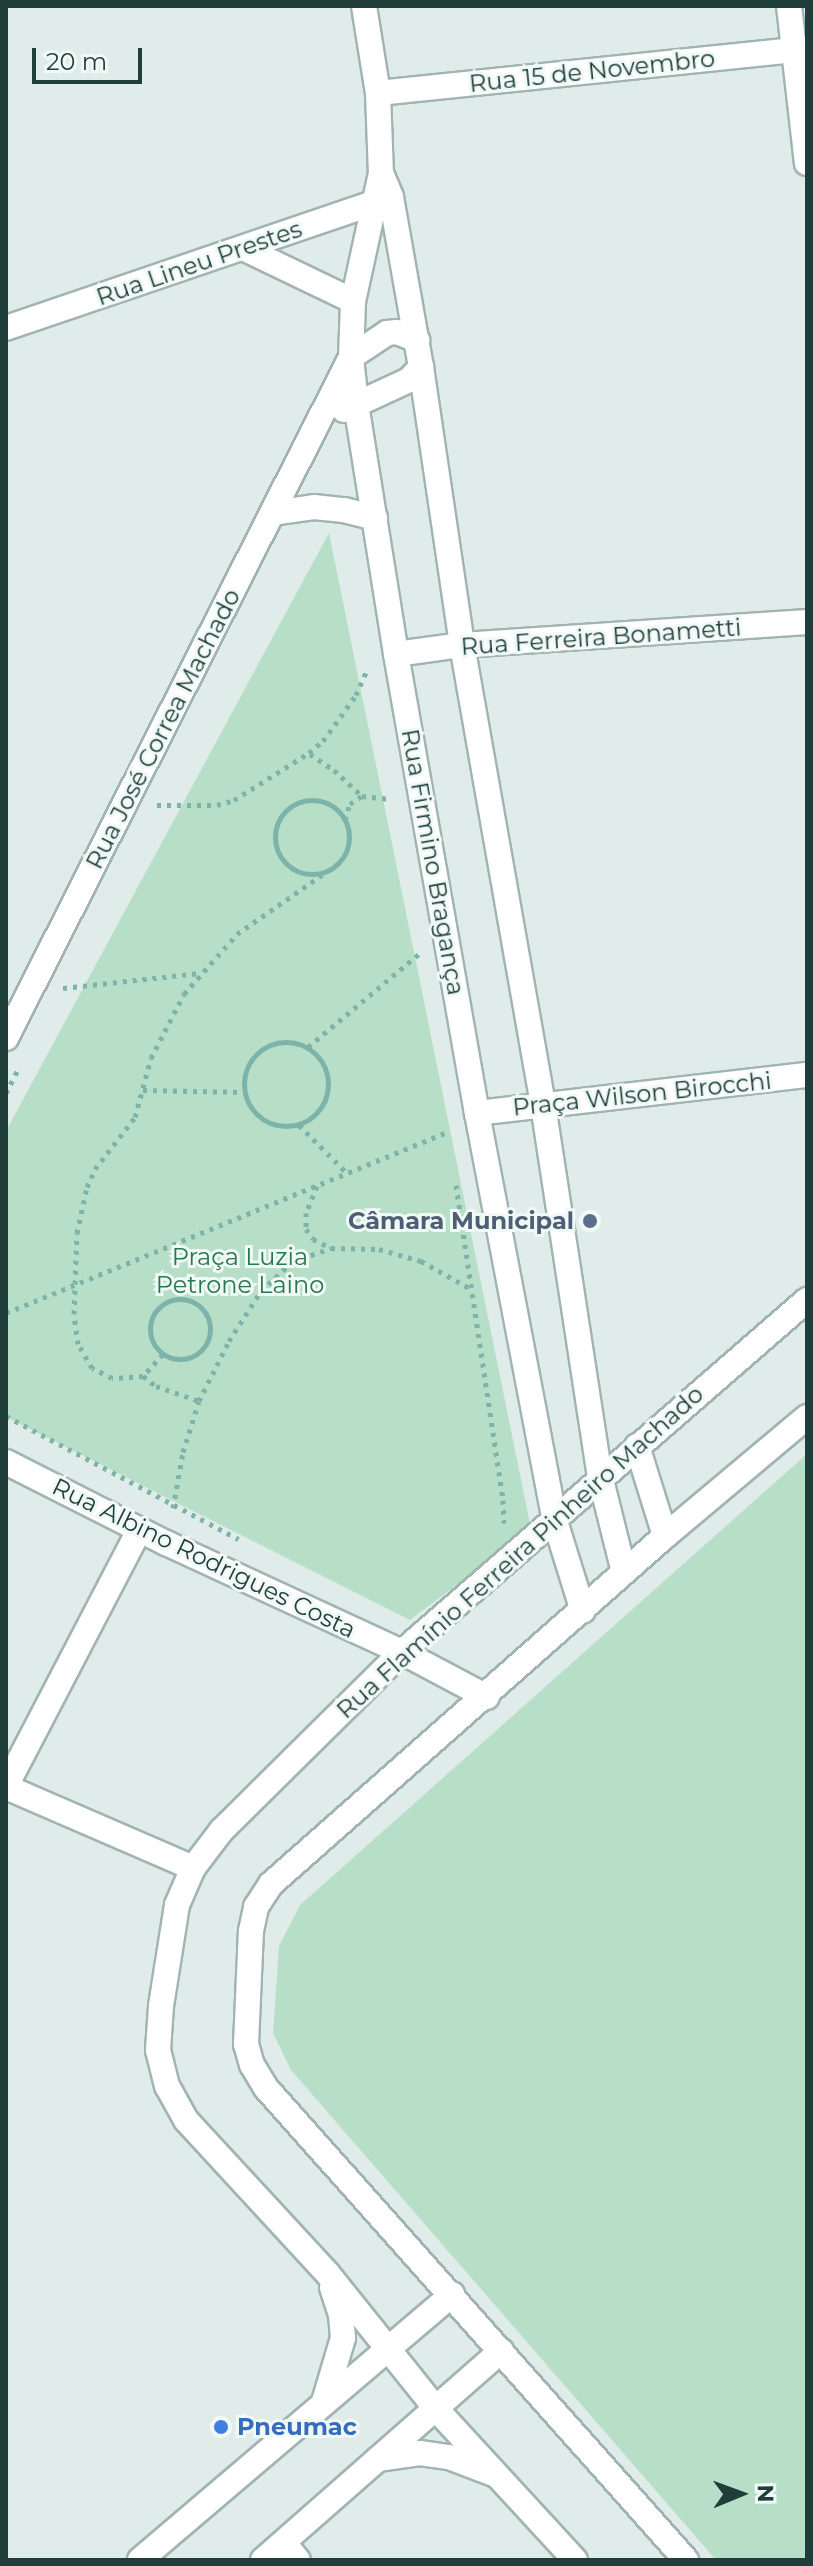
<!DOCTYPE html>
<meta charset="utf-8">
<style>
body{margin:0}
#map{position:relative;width:813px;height:2566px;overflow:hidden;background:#e0ece9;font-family:Montserrat,sans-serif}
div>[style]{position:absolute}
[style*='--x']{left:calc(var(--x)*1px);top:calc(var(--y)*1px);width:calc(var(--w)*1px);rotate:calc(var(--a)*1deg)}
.green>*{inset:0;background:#b7dfc8}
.path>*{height:5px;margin-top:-2.5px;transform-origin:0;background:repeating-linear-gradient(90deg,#7eb3aa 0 4px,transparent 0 10px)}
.path>.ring{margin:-2.5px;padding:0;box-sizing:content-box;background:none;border:5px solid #7eb3aa;border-radius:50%}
.roads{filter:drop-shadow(2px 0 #a2b4b1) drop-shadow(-2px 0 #a2b4b1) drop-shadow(0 2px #a2b4b1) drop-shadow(0 -2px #a2b4b1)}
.street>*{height:24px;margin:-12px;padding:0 12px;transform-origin:12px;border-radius:12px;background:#fff}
.secondary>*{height:24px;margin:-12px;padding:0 12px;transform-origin:12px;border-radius:12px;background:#fff}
.dots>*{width:22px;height:22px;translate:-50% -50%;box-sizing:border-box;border:4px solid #f1f9f6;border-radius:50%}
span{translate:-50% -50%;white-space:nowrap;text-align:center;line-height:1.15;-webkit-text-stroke:6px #f1f9f6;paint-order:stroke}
.street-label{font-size:24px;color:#1f3e3a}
.service-label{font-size:24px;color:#4e5e75;font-weight:700}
.right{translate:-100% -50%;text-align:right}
.park-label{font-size:24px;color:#267852}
.shop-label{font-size:24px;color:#366cbe;font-weight:700}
.left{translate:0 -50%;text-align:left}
.frame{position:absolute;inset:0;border:8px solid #1f3e3a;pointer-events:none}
.north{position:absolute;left:701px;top:2454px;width:80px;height:80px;-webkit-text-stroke:6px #f1f9f6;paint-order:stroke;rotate:89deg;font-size:22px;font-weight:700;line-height:32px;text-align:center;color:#1f3e3a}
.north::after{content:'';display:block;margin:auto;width:28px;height:36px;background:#1f3e3a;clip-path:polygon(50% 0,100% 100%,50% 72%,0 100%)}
.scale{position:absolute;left:32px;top:48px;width:110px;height:36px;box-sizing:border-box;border:4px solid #1f3e3a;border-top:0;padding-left:10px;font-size:24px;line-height:28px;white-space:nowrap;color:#1f3e3a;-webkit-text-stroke:6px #f1f9f6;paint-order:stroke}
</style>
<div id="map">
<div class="green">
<div style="clip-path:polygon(329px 533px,531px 1529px,410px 1620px,6px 1417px,6px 1131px)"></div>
<div style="clip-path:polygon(807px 1454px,807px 2560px,716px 2560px,291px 2070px,273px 2033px,279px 1946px,300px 1905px)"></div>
</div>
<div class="path">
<div style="--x:310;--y:754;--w:29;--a:34"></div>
<div style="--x:334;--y:770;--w:38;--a:43"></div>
<div class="ring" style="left:275px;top:800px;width:69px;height:69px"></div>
<div style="--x:157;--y:805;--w:60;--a:0"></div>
<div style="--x:217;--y:805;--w:18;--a:-16"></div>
<div style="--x:234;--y:800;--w:89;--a:-32.1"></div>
<div style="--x:309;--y:753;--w:18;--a:-41"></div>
<div style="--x:323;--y:741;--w:57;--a:-54.3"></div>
<div style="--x:356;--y:695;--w:27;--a:-66"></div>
<div style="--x:345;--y:820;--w:17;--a:-73"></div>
<div style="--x:350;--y:804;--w:14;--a:-34"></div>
<div style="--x:362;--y:796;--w:28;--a:6"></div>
<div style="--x:63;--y:988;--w:138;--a:-6.2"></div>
<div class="ring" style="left:244px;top:1042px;width:79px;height:79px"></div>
<div style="--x:308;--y:1047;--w:145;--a:-40"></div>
<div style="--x:143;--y:1090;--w:101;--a:1.1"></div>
<div style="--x:6;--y:1093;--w:30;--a:-63"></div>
<div style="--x:299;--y:1125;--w:68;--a:45"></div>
<div style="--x:456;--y:1185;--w:318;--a:81.5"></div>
<div style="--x:503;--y:1500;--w:23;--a:88"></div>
<div style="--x:317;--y:1186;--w:29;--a:112"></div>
<div style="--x:306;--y:1213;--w:16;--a:90"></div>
<div style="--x:306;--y:1229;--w:12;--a:55"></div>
<div style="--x:313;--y:1239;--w:20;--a:27"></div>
<div class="ring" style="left:150px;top:1299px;width:55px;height:55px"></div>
<div style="--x:6;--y:1313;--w:478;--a:-22.3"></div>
<div style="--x:163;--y:1354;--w:30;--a:132"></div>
<div style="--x:143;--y:1376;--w:31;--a:176"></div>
<div style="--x:112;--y:1378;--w:22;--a:-153"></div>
<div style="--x:92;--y:1368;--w:28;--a:-120"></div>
<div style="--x:78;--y:1344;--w:30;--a:-98"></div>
<div style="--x:74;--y:1314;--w:81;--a:-87.9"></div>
<div style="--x:77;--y:1233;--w:47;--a:-77.7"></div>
<div style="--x:87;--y:1187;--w:20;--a:-66"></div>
<div style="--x:95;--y:1169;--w:66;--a:-52.4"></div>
<div style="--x:135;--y:1117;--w:61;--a:-74.8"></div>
<div style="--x:151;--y:1058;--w:72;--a:-62.7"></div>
<div style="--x:184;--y:994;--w:80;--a:-48.5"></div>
<div style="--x:237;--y:934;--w:124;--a:-34.8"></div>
<div style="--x:143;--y:1376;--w:16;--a:38"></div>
<div style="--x:156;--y:1386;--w:46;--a:19.2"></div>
<div style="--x:6;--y:1416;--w:263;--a:27.9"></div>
<div style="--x:173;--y:1508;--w:57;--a:-79.9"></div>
<div style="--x:183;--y:1452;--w:53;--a:-72.6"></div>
<div style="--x:199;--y:1401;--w:67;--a:-63.4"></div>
<div style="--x:229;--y:1341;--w:59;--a:-57.4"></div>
<div style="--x:261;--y:1291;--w:42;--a:-43.1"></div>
<div style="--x:292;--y:1262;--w:41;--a:-19.7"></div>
<div style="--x:331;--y:1248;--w:48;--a:1.2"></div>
<div style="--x:379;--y:1249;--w:44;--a:15.9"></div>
<div style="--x:421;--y:1261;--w:57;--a:29.2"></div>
</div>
<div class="roads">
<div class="street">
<div style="--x:364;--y:6;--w:88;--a:80.9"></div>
<div style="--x:378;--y:93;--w:80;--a:87.9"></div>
<div style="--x:381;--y:173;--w:131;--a:102.3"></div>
<div style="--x:353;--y:301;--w:56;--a:92"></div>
<div style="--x:351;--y:357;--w:47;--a:83.9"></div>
<div style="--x:356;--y:404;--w:253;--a:80.9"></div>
<div style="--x:396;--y:654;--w:466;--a:80"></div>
<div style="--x:477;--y:1113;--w:412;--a:79.2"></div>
<div style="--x:554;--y:1518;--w:97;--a:72.7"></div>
<div style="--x:789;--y:6;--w:158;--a:83.5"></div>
<div style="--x:378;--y:93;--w:431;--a:-5.9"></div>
<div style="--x:381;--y:173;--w:26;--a:67"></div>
<div style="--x:391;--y:197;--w:173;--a:80"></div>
<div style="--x:421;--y:367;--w:281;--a:81.6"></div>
<div style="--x:462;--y:645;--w:467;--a:80"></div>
<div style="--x:543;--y:1105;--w:375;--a:81.3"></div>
<div style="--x:600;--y:1476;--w:99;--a:76"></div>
<div style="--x:245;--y:249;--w:120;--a:25.7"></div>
<div style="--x:6;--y:328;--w:400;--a:-18.8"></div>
<div style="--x:344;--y:410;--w:72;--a:-24.8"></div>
<div style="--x:409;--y:380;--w:18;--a:-47"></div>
<div style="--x:273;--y:513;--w:41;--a:-8.3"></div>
<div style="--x:314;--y:507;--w:30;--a:6"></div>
<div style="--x:344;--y:510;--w:32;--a:14"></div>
<div style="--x:396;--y:654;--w:67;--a:-7.8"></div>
<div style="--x:462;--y:645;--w:346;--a:-3.8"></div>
<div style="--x:6;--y:1038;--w:763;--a:-63.13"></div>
<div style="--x:351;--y:357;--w:43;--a:-33.7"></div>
<div style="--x:387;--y:333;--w:10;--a:-6"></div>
<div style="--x:397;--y:332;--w:22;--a:22"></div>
<div style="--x:477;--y:1113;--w:332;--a:-6.6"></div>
<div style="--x:6;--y:1462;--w:179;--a:26.9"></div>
<div style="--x:166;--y:1543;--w:260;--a:24.8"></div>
<div style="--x:402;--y:1652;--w:96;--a:27.9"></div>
<div style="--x:6;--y:1786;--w:288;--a:-62.5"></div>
<div style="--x:6;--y:1787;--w:204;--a:23.4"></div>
<div style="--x:284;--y:2543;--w:22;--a:51"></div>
</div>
<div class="secondary">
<div style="--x:637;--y:1446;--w:94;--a:72.7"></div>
<div style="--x:324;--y:2402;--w:67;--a:-73.5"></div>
<div style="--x:343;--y:2338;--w:23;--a:-95"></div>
<div style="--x:341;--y:2315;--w:29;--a:-108"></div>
<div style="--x:378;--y:2459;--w:42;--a:-8.1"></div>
<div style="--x:420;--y:2453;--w:29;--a:8"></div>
<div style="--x:449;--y:2457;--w:50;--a:21"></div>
<div style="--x:140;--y:2560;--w:410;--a:-40.4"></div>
<div style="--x:263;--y:2560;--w:317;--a:-41.3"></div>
<div style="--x:575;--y:2560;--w:204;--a:-132.6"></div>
<div style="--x:437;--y:2410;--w:174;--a:-128.7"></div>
<div style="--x:328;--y:2274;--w:209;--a:-132.7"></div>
<div style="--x:186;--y:2120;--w:39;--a:-119"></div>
<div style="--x:167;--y:2086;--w:37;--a:-104"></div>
<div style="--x:158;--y:2050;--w:44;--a:-86.1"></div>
<div style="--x:161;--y:2006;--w:102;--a:-81"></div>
<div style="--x:177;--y:1905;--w:40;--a:-66.6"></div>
<div style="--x:193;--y:1868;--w:48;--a:-52.7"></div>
<div style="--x:222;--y:1830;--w:253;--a:-44.7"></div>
<div style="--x:402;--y:1652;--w:537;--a:-41"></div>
<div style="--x:686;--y:2560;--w:632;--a:-131.66"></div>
<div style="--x:266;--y:2088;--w:27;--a:-121"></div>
<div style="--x:252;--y:2065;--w:22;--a:-106"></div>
<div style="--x:246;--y:2044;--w:113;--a:-87.5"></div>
<div style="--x:251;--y:1931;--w:25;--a:-78"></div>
<div style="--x:256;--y:1907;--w:27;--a:-57"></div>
<div style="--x:271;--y:1884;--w:526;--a:-41.45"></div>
<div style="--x:665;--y:1536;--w:185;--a:-40"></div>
</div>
</div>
<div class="dots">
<div style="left:590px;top:1221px;background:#5c6f8a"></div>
<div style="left:221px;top:2427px;background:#3f7fe0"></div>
</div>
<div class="street-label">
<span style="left:592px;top:71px;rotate:-6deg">Rua 15 de Novembro</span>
<span style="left:199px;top:263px;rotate:-19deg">Rua Lineu Prestes</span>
<span style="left:601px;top:637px;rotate:-4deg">Rua Ferreira Bonametti</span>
<span style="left:163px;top:729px;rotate:-63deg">Rua José Correa Machado</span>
<span style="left:433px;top:862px;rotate:80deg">Rua Firmino Bragança</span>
<span style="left:642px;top:1094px;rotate:-6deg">Praça Wilson Birocchi</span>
<span style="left:520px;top:1552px;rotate:-42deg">Rua Flamínio Ferreira Pinheiro Machado</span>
<span style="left:204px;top:1558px;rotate:26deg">Rua Albino Rodrigues Costa</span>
</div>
<div class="service-label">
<span class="right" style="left:574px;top:1221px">Câmara Municipal</span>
</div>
<div class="park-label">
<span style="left:240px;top:1271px">Praça Luzia<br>Petrone Laino</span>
</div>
<div class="shop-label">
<span class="left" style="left:237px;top:2427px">Pneumac</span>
</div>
<div class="frame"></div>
<div class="north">N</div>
<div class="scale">20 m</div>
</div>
